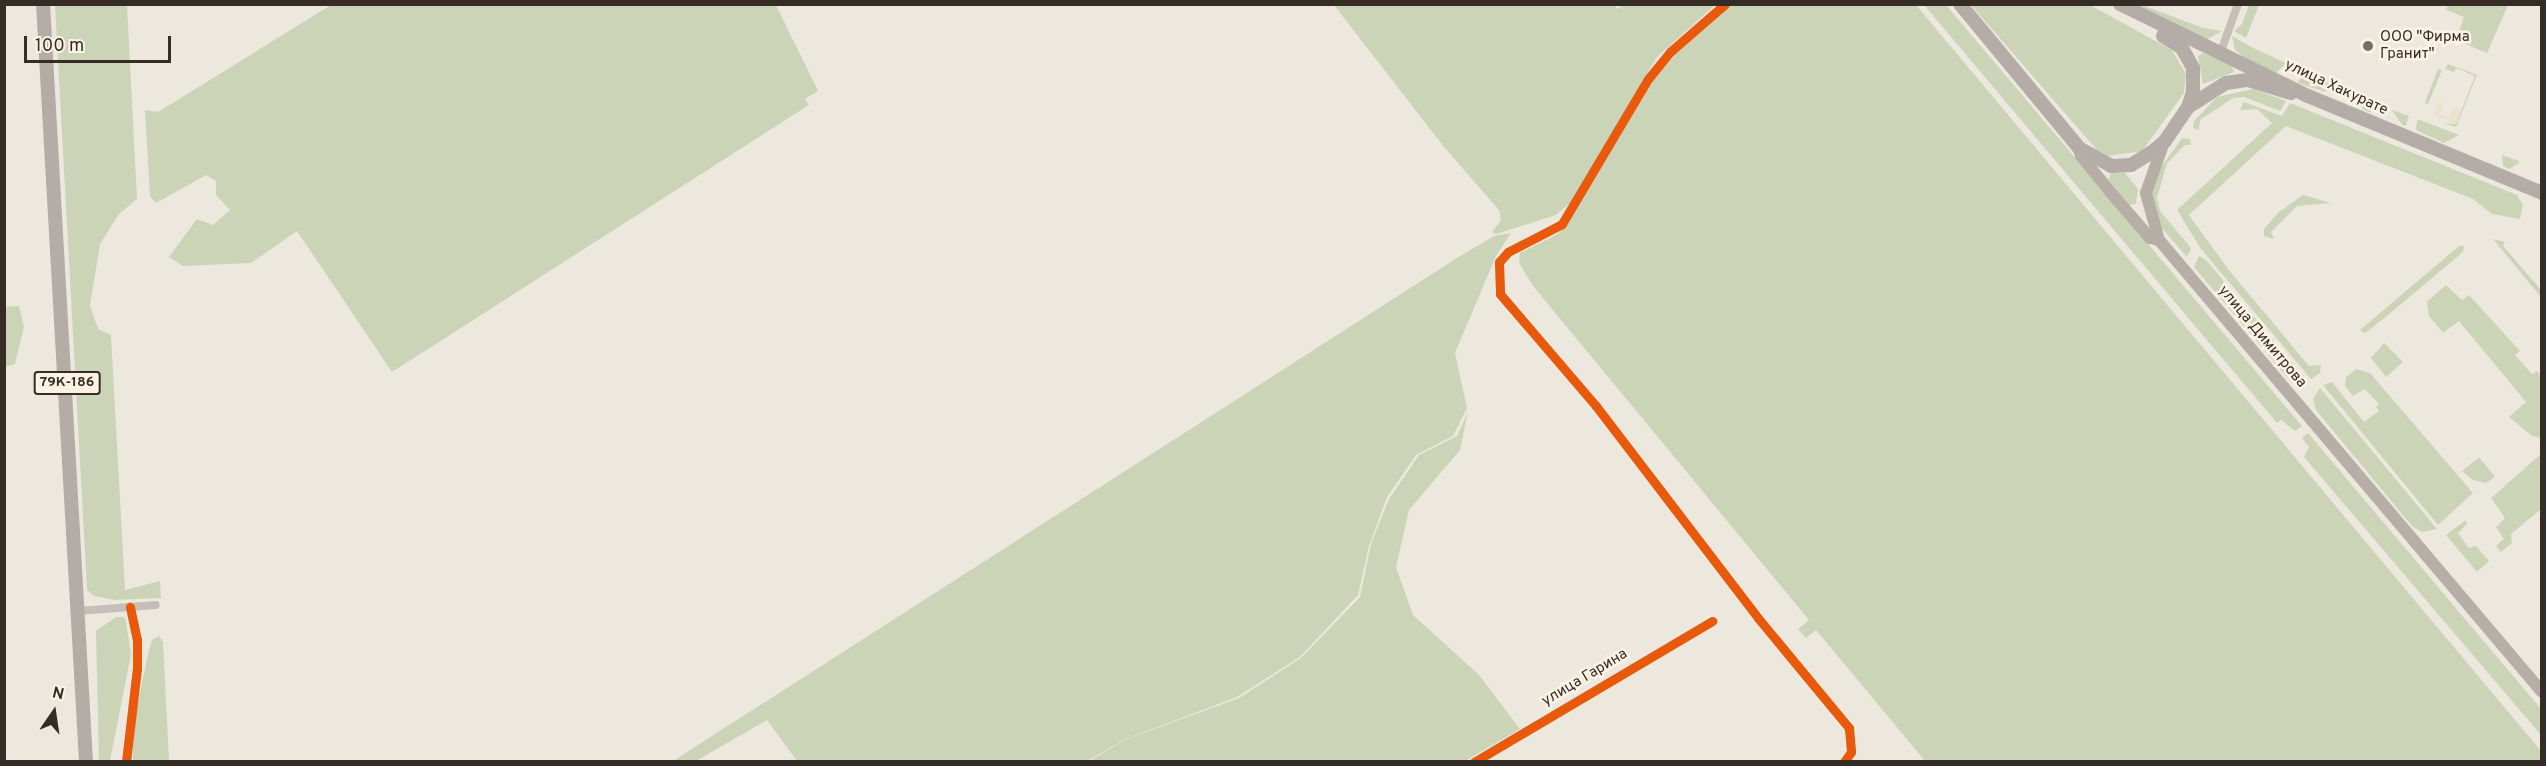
<!DOCTYPE html>
<meta charset="utf-8">
<style>
body{margin:0}
#map{position:relative;width:2546px;height:766px;overflow:hidden;background:#ede8de;font-family:Overpass,sans-serif}
div>[style]{position:absolute}
[style*='--x']{left:calc(var(--x)*1px);top:calc(var(--y)*1px);width:calc(var(--w)*1px);rotate:calc(var(--a)*1deg)}
.green>*{inset:0;background:#ccd4b7}
.plaza>*{inset:0;background:#ede1cc}
.street>*{height:8px;margin:-4px;padding:0 4px;transform-origin:4px;border-radius:4px;background:#c6bfb7}
.secondary>*{height:12px;margin:-6px;padding:0 6px;transform-origin:6px;border-radius:6px;background:#b6afa8}
.primary>*{height:14px;margin:-7px;padding:0 7px;transform-origin:7px;border-radius:7px;background:#b4ada7}
.cycleway>*{height:9px;margin:-4.5px;padding:0 4.5px;transform-origin:4.5px;border-radius:4.5px;background:#e8590c}
.dots>*{width:16px;height:16px;translate:-50% -50%;box-sizing:border-box;border:3px solid #fbf2e4;border-radius:50%}
span{translate:-50% -50%;white-space:nowrap;text-align:center;line-height:1.15;-webkit-text-stroke:5px #fbf2e4;paint-order:stroke}
.shield-label span{padding:2px 4px;background:#fbf2e4;border:2px solid;border-radius:4px;-webkit-text-stroke-width:0}
.shield-label{font-size:14px;color:#362c26;font-weight:700}
.poi-label{font-size:15px;color:#362c26}
.left{translate:0 -50%;text-align:left}
.street-label{font-size:15px;color:#362c26}
.frame{position:absolute;inset:0;border:6px solid #362c26;pointer-events:none}
.north{position:absolute;left:24px;top:682px;width:60px;height:60px;-webkit-text-stroke:4px #fbf2e4;paint-order:stroke;rotate:13deg;font-size:16px;font-weight:700;line-height:24px;text-align:center;color:#362c26}
.north::after{content:'';display:block;margin:auto;width:21px;height:27px;background:#362c26;clip-path:polygon(50% 0,100% 100%,50% 72%,0 100%)}
.scale{position:absolute;left:24px;top:36px;width:147px;height:27px;box-sizing:border-box;border:3px solid #362c26;border-top:0;padding-left:8px;font-size:18px;line-height:21px;white-space:nowrap;color:#362c26;-webkit-text-stroke:4px #fbf2e4;paint-order:stroke}
</style>
<div id="map">
<div class="green">
<div style="clip-path:polygon(1615px 4px,1617px 9px,1624px 4px,1715px 5px,1657px 57px,1572px 201px,1556px 215px,1496px 234px,1492px 232px,1501px 220px,1499px 210px,1444px 147px,1334px 5px)"></div>
<div style="clip-path:polygon(55px 5px,127px 5px,137px 199px,119px 214px,100px 244px,90px 305px,98px 329px,111px 335px,125px 590px,160px 581px,161px 598px,115px 600px,94px 596px,87px 590px)"></div>
<div style="clip-path:polygon(331px 5px,776px 5px,818px 91px,805px 99px,809px 105px,392px 372px,297px 231px,251px 263px,183px 266px,169px 257px,197px 219px,213px 225px,230px 210px,216px 195px,216px 181px,206px 175px,156px 203px,150px 196px,145px 110px,158px 112px)"></div>
<div style="clip-path:polygon(1730px 5px,1916px 5px,2541px 751px,2541px 761px,1925px 761px,1816px 630px,1806px 638px,1798px 629px,1809px 620px,1533px 286px,1519px 263px,1520px 253px,1558px 234px,1574px 213px,1653px 81px,1675px 55px)"></div>
<div style="clip-path:polygon(1924px 5px,1946px 5px,2302px 426px,2295px 431px,2281px 420px,2277px 423px)"></div>
<div style="clip-path:polygon(1971px 5px,2090px 5px,2172px 50px,2186px 74px,2184px 93px,2142px 151px,2108px 156px,2097px 150px)"></div>
<div style="clip-path:polygon(2142px 5px,2203px 28px,2222px 31px,2206px 40px,2145px 10px)"></div>
<div style="clip-path:polygon(2249px 5px,2259px 5px,2246px 38px,2234px 31px,2242px 24px)"></div>
<div style="clip-path:polygon(2448px 5px,2508px 5px,2487px 53px,2456px 40px,2464px 17px,2446px 10px)"></div>
<div style="clip-path:polygon(2232px 36px,2253px 48px,2286px 63px,2276px 73px,2250px 62px,2235px 50px)"></div>
<div style="clip-path:polygon(2203px 53px,2232px 66px,2234px 72px,2203px 84px,2198px 56px)"></div>
<div style="clip-path:polygon(2448px 64px,2477px 75px,2456px 127px,2444px 123px,2456px 124px,2475px 76px,2456px 68px,2454px 72px,2445px 69px)"></div>
<div style="clip-path:polygon(2438px 69px,2442px 70px,2428px 104px,2425px 103px)"></div>
<div style="clip-path:polygon(2303px 72px,2326px 80px,2329px 85px,2326px 92px,2298px 83px)"></div>
<div style="clip-path:polygon(2253px 89px,2286px 101px,2280px 111px,2244px 97px,2233px 98px,2200px 120px,2199px 130px,2193px 128px,2194px 121px,2217px 97px)"></div>
<div style="clip-path:polygon(2366px 98px,2388px 107px,2369px 112px,2362px 109px)"></div>
<div style="clip-path:polygon(2244px 102px,2282px 116px,2290px 103px,2517px 195px,2523px 205px,2520px 219px,2492px 214px,2473px 199px,2286px 126px,2189px 215px,2228px 269px,2309px 366px,2321px 365px,2320px 373px,2311px 379px,2201px 249px,2177px 210px,2272px 123px,2257px 109px,2240px 110px)"></div>
<div style="clip-path:polygon(2392px 110px,2409px 116px,2406px 125px,2403px 126px)"></div>
<div style="clip-path:polygon(2417px 120px,2420px 120px,2459px 135px,2444px 143px,2416px 130px)"></div>
<div style="clip-path:polygon(2182px 138px,2190px 139px,2191px 145px,2185px 145px,2167px 163px,2157px 198px,2160px 211px,2191px 248px,2187px 257px,2160px 226px,2151px 193px,2157px 173px)"></div>
<div style="clip-path:polygon(2502px 155px,2519px 161px,2519px 163px,2509px 169px,2503px 166px)"></div>
<div style="clip-path:polygon(2112px 172px,2125px 173px,2138px 189px,2136px 204px,2129px 205px,2108px 180px)"></div>
<div style="clip-path:polygon(2303px 195px,2331px 203px,2297px 206px,2271px 232px,2274px 239px,2264px 236px,2264px 229px,2279px 212px)"></div>
<div style="clip-path:polygon(1511px 233px,1496px 256px,1455px 353px,1467px 408px,1453px 436px,1416px 455px,1387px 497px,1369px 546px,1358px 595px,1300px 657px,1237px 697px,1126px 739px,1087px 761px,797px 761px,767px 720px,696px 761px,673px 761px,1457px 258px,1494px 236px)"></div>
<div style="clip-path:polygon(2493px 239px,2505px 242px,2503px 246px,2541px 290px,2541px 297px)"></div>
<div style="clip-path:polygon(2459px 246px,2464px 246px,2463px 252px,2388px 315px,2365px 333px,2360px 330px)"></div>
<div style="clip-path:polygon(2199px 256px,2206px 260px,2308px 382px,2297px 384px,2286px 376px,2194px 267px)"></div>
<div style="clip-path:polygon(2446px 285px,2462px 300px,2469px 295px,2520px 351px,2515px 355px,2532px 374px,2537px 371px,2541px 376px,2541px 438px,2532px 436px,2509px 417px,2526px 402px,2459px 321px,2443px 333px,2429px 316px,2427px 302px)"></div>
<div style="clip-path:polygon(19px 306px,24px 327px,15px 364px,5px 367px,5px 307px)"></div>
<div style="clip-path:polygon(2384px 343px,2403px 362px,2386px 377px,2371px 358px)"></div>
<div style="clip-path:polygon(2356px 369px,2370px 373px,2473px 493px,2438px 525px,2323px 385px,2332px 382px,2364px 422px,2379px 411px,2376px 407px,2379px 404px,2365px 389px,2353px 396px,2345px 386px,2346px 377px)"></div>
<div style="clip-path:polygon(2320px 388px,2437px 529px,2422px 532px,2412px 526px,2354px 456px,2316px 410px,2313px 399px)"></div>
<div style="clip-path:polygon(1468px 412px,1460px 450px,1409px 510px,1396px 567px,1413px 615px,1479px 675px,1520px 729px,1465px 761px,1089px 761px,1127px 739px,1239px 698px,1301px 658px,1360px 597px,1371px 544px,1389px 499px,1419px 455px,1457px 436px)"></div>
<div style="clip-path:polygon(2308px 433px,2541px 709px,2541px 735px,2304px 457px,2309px 447px,2302px 438px)"></div>
<div style="clip-path:polygon(2541px 454px,2541px 509px,2511px 534px,2512px 543px,2501px 552px,2496px 546px,2504px 539px,2496px 527px,2505px 518px,2491px 498px)"></div>
<div style="clip-path:polygon(2479px 457px,2495px 477px,2486px 483px,2473px 480px,2462px 471px)"></div>
<div style="clip-path:polygon(2466px 520px,2467px 524px,2458px 533px,2469px 548px,2476px 546px,2489px 561px,2477px 572px,2446px 535px)"></div>
<div style="clip-path:polygon(116px 617px,124px 617px,126px 622px,131px 654px,110px 761px,99px 761px,96px 631px)"></div>
<div style="clip-path:polygon(159px 636px,163px 642px,169px 761px,133px 762px,133px 727px,148px 654px,152px 640px)"></div>
</div>
<div class="plaza">
<div style="clip-path:polygon(2439px 101px,2444px 103px,2440px 114px,2449px 118px,2454px 107px,2461px 109px,2455px 124px,2434px 116px)"></div>
</div>
<div class="street">
<div style="--x:1725;--y:4;--w:73;--a:138.9"></div>
<div style="--x:1670;--y:52;--w:35;--a:129"></div>
<div style="--x:1648;--y:79;--w:169;--a:120.7"></div>
<div style="--x:1562;--y:224;--w:61;--a:152.6"></div>
<div style="--x:1508;--y:252;--w:13;--a:132"></div>
<div style="--x:1499;--y:262;--w:32;--a:88"></div>
<div style="--x:1500;--y:294;--w:148;--a:49.4"></div>
<div style="--x:1596;--y:406;--w:267;--a:52.6"></div>
<div style="--x:1758;--y:618;--w:143;--a:50.4"></div>
<div style="--x:1849;--y:728;--w:24;--a:85"></div>
<div style="--x:1851;--y:752;--w:12;--a:125"></div>
<div style="--x:2220;--y:54;--w:53;--a:-70.2"></div>
<div style="--x:79;--y:611;--w:77;--a:-4.5"></div>
<div style="--x:126;--y:762;--w:95;--a:-83.3"></div>
<div style="--x:137;--y:668;--w:28;--a:-90"></div>
<div style="--x:137;--y:640;--w:34;--a:-102"></div>
<div style="--x:1474;--y:762;--w:277;--a:-30.6"></div>
</div>
<div class="secondary">
<div style="--x:2079;--y:148;--w:8;--a:76"></div>
<div style="--x:2081;--y:156;--w:49;--a:50.8"></div>
<div style="--x:2112;--y:194;--w:58;--a:49.2"></div>
<div style="--x:2150;--y:238;--w:9;--a:13"></div>
<div style="--x:2159;--y:240;--w:592;--a:49.72"></div>
<div style="--x:2159;--y:240;--w:49;--a:-105.5"></div>
<div style="--x:2146;--y:193;--w:54;--a:-70.6"></div>
</div>
<div class="primary">
<div style="--x:43;--y:4;--w:759;--a:86.75"></div>
<div style="--x:1960;--y:4;--w:187;--a:50.4"></div>
<div style="--x:2079;--y:148;--w:37;--a:29"></div>
<div style="--x:2111;--y:166;--w:20;--a:-3"></div>
<div style="--x:2131;--y:165;--w:25;--a:-32"></div>
<div style="--x:2152;--y:152;--w:17;--a:-40"></div>
<div style="--x:2165;--y:141;--w:41;--a:-55.9"></div>
<div style="--x:2188;--y:107;--w:45;--a:-32.3"></div>
<div style="--x:2226;--y:83;--w:22;--a:-8"></div>
<div style="--x:2248;--y:80;--w:45;--a:16.8"></div>
<div style="--x:2120;--y:4;--w:209;--a:26.1"></div>
<div style="--x:2308;--y:96;--w:253;--a:22.5"></div>
<div style="--x:2163;--y:36;--w:22;--a:32"></div>
<div style="--x:2182;--y:48;--w:23;--a:61"></div>
<div style="--x:2193;--y:68;--w:24;--a:90"></div>
<div style="--x:2193;--y:92;--w:16;--a:108"></div>
</div>
<div class="cycleway">
<div style="--x:1725;--y:4;--w:73;--a:138.9"></div>
<div style="--x:1670;--y:52;--w:35;--a:129"></div>
<div style="--x:1648;--y:79;--w:169;--a:120.7"></div>
<div style="--x:1562;--y:224;--w:61;--a:152.6"></div>
<div style="--x:1508;--y:252;--w:13;--a:132"></div>
<div style="--x:1499;--y:262;--w:32;--a:88"></div>
<div style="--x:1500;--y:294;--w:148;--a:49.4"></div>
<div style="--x:1596;--y:406;--w:267;--a:52.6"></div>
<div style="--x:1758;--y:618;--w:143;--a:50.4"></div>
<div style="--x:1849;--y:728;--w:24;--a:85"></div>
<div style="--x:1851;--y:752;--w:12;--a:125"></div>
<div style="--x:126;--y:762;--w:95;--a:-83.3"></div>
<div style="--x:137;--y:668;--w:28;--a:-90"></div>
<div style="--x:137;--y:640;--w:34;--a:-102"></div>
<div style="--x:1474;--y:762;--w:277;--a:-30.6"></div>
</div>
<div class="dots">
<div style="left:2368px;top:46px;background:#766e66"></div>
</div>
<div class="shield-label">
<span style="left:67px;top:383px">79К-186</span>
</div>
<div class="poi-label">
<span class="left" style="left:2380px;top:46px">ООО "Фирма<br>Гранит"</span>
</div>
<div class="street-label">
<span style="left:2336px;top:88px;rotate:25deg">улица Хакурате</span>
<span style="left:2262px;top:337px;rotate:50deg">улица Димитрова</span>
<span style="left:1585px;top:678px;rotate:-31deg">улица Гарина</span>
</div>
<div class="frame"></div>
<div class="north">N</div>
<div class="scale">100 m</div>
</div>
